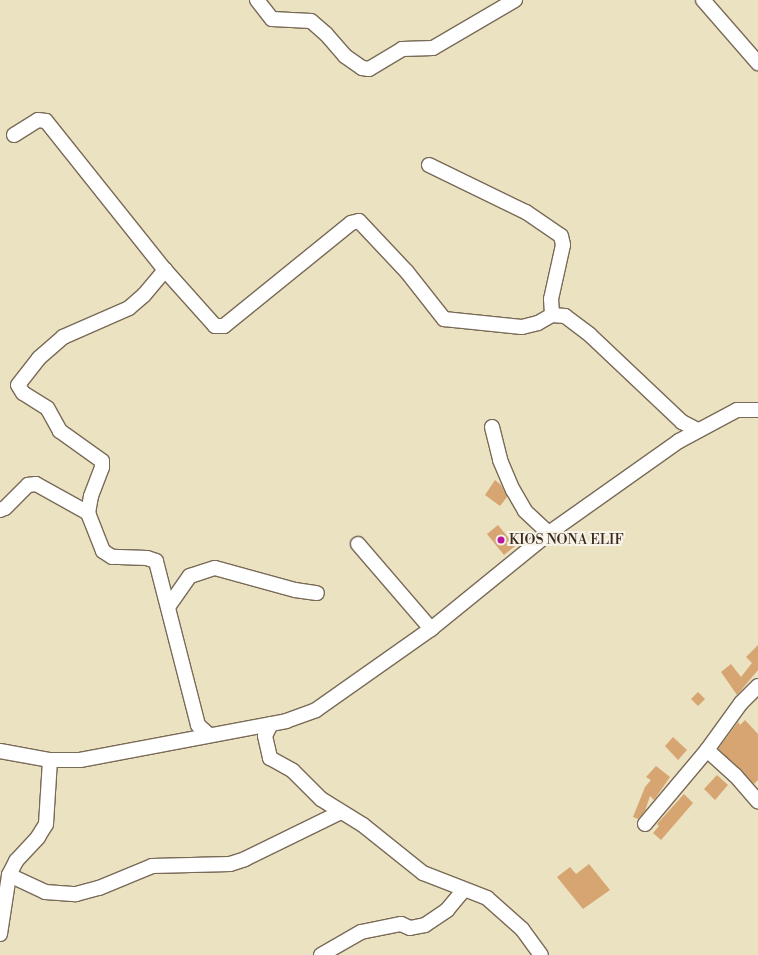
<!DOCTYPE html>
<style>
body{margin:0}
#map{position:relative;width:758px;height:955px;overflow:hidden;background:#ebe2c1;font-family:"Libre Bodoni",serif}
div>[style]{position:absolute}
[style*='--x']{left:calc(var(--x)*1px);top:calc(var(--y)*1px);width:calc(var(--w)*1px);rotate:calc(var(--a)*1deg)}
.building>*{inset:0;background:#d6a572}
.roads{filter:drop-shadow(1px 0 #796a57) drop-shadow(-1px 0 #796a57) drop-shadow(0 1px #796a57) drop-shadow(0 -1px #796a57)}
.minor>*{height:14px;margin:-7px;padding:0 7px;transform-origin:7px;border-radius:7px;background:#fff}
.dots>*{width:11px;height:11px;translate:-50% -50%;box-sizing:border-box;border:2px solid #f7f3e8;border-radius:50%}
span{translate:-50% -50%;white-space:nowrap;text-align:center;line-height:1.15;-webkit-text-stroke:4px #f7f3e8;paint-order:stroke}
.poi-label{font-size:14px;color:#3b2a1e}
.left{translate:0 -50%;text-align:left}
</style>
<div id="map">
<div class="building">
<div style="clip-path:polygon(495px 480px,501px 485px,507px 497px,500px 506px,485px 495px)"></div>
<div style="clip-path:polygon(498px 525px,515px 546px,504px 555px,487px 534px)"></div>
<div style="clip-path:polygon(758px 645px,758px 670px,737px 695px,721px 672px,731px 664px,741px 677px,752px 663px,746px 657px)"></div>
<div style="clip-path:polygon(698px 692px,705px 699px,698px 706px,691px 699px)"></div>
<div style="clip-path:polygon(745px 720px,758px 734px,758px 780px,754px 784px,718px 749px,738px 722px,740px 725px)"></div>
<div style="clip-path:polygon(673px 737px,687px 750px,678px 760px,665px 746px)"></div>
<div style="clip-path:polygon(656px 766px,670px 777px,654px 800px,650px 796px,645px 811px,638px 819px,633px 817px,645px 787px,651px 780px,646px 777px)"></div>
<div style="clip-path:polygon(717px 775px,728px 785px,715px 800px,704px 789px)"></div>
<div style="clip-path:polygon(684px 794px,693px 803px,661px 840px,653px 833px,659px 826px,657px 824px)"></div>
<div style="clip-path:polygon(589px 864px,610px 890px,583px 909px,557px 877px,570px 867px,576px 874px)"></div>
</div>
<div class="roads">
<div class="minor">
<div style="--x:257;--y:0;--w:24;--a:52"></div>
<div style="--x:272;--y:19;--w:39;--a:3"></div>
<div style="--x:311;--y:21;--w:20;--a:41"></div>
<div style="--x:326;--y:34;--w:29;--a:49"></div>
<div style="--x:345;--y:56;--w:21;--a:35"></div>
<div style="--x:362;--y:68;--w:7;--a:8"></div>
<div style="--x:369;--y:69;--w:39;--a:-31"></div>
<div style="--x:402;--y:49;--w:31;--a:-2"></div>
<div style="--x:433;--y:48;--w:95;--a:-30.3"></div>
<div style="--x:703;--y:0;--w:84;--a:48.9"></div>
<div style="--x:14;--y:135;--w:28;--a:-32"></div>
<div style="--x:38;--y:120;--w:8;--a:7"></div>
<div style="--x:46;--y:121;--w:191;--a:51.4"></div>
<div style="--x:429;--y:165;--w:108;--a:25.9"></div>
<div style="--x:526;--y:212;--w:42;--a:34.4"></div>
<div style="--x:561;--y:236;--w:9;--a:77"></div>
<div style="--x:563;--y:245;--w:55;--a:102.5"></div>
<div style="--x:551;--y:299;--w:16;--a:86"></div>
<div style="--x:492;--y:427;--w:34;--a:76"></div>
<div style="--x:500;--y:460;--w:33;--a:67"></div>
<div style="--x:513;--y:490;--w:24;--a:60"></div>
<div style="--x:525;--y:511;--w:33;--a:43"></div>
<div style="--x:0;--y:510;--w:5;--a:-22"></div>
<div style="--x:5;--y:508;--w:33;--a:-45"></div>
<div style="--x:28;--y:485;--w:8;--a:-7"></div>
<div style="--x:36;--y:484;--w:60;--a:29.1"></div>
<div style="--x:358;--y:544;--w:112;--a:49.3"></div>
<div style="--x:168;--y:607;--w:38;--a:-55"></div>
<div style="--x:190;--y:576;--w:26;--a:-18"></div>
<div style="--x:215;--y:568;--w:83;--a:15.4"></div>
<div style="--x:295;--y:590;--w:22;--a:8"></div>
<div style="--x:758;--y:686;--w:24;--a:135"></div>
<div style="--x:741;--y:703;--w:58;--a:125.9"></div>
<div style="--x:707;--y:750;--w:38;--a:42"></div>
<div style="--x:735;--y:775;--w:35;--a:49"></div>
<div style="--x:271;--y:724;--w:13;--a:117"></div>
<div style="--x:265;--y:736;--w:23;--a:77"></div>
<div style="--x:270;--y:758;--w:26;--a:29"></div>
<div style="--x:293;--y:771;--w:40;--a:45"></div>
<div style="--x:321;--y:799;--w:49;--a:31.8"></div>
<div style="--x:363;--y:825;--w:77;--a:38.7"></div>
<div style="--x:423;--y:873;--w:69;--a:21.3"></div>
<div style="--x:487;--y:898;--w:47;--a:41.5"></div>
<div style="--x:522;--y:929;--w:32;--a:54"></div>
<div style="--x:209;--y:735;--w:15;--a:-138"></div>
<div style="--x:198;--y:725;--w:169;--a:-104.4"></div>
<div style="--x:156;--y:561;--w:9;--a:-162"></div>
<div style="--x:147;--y:558;--w:35;--a:-178"></div>
<div style="--x:112;--y:557;--w:11;--a:-146"></div>
<div style="--x:103;--y:551;--w:41;--a:-111.5"></div>
<div style="--x:88;--y:513;--w:17;--a:-80"></div>
<div style="--x:91;--y:496;--w:31;--a:-69"></div>
<div style="--x:102;--y:467;--w:6;--a:-90"></div>
<div style="--x:102;--y:461;--w:52;--a:-144.5"></div>
<div style="--x:60;--y:431;--w:26;--a:-119"></div>
<div style="--x:47;--y:408;--w:28;--a:-148"></div>
<div style="--x:23;--y:393;--w:9;--a:-122"></div>
<div style="--x:18;--y:385;--w:34;--a:-52"></div>
<div style="--x:39;--y:358;--w:32;--a:-41"></div>
<div style="--x:63;--y:337;--w:72;--a:-23.7"></div>
<div style="--x:129;--y:308;--w:20;--a:-41"></div>
<div style="--x:144;--y:295;--w:33;--a:-50"></div>
<div style="--x:165;--y:270;--w:75;--a:48.2"></div>
<div style="--x:215;--y:326;--w:9;--a:0"></div>
<div style="--x:224;--y:326;--w:164;--a:-39"></div>
<div style="--x:351;--y:223;--w:8;--a:-14"></div>
<div style="--x:359;--y:221;--w:70;--a:46.7"></div>
<div style="--x:407;--y:272;--w:60;--a:51.8"></div>
<div style="--x:444;--y:319;--w:78;--a:5.9"></div>
<div style="--x:522;--y:327;--w:16;--a:-14"></div>
<div style="--x:538;--y:323;--w:16;--a:-30"></div>
<div style="--x:552;--y:315;--w:13;--a:4"></div>
<div style="--x:565;--y:316;--w:31;--a:37"></div>
<div style="--x:590;--y:335;--w:127;--a:43.4"></div>
<div style="--x:682;--y:422;--w:18;--a:27"></div>
<div style="--x:0;--y:751;--w:51;--a:10.2"></div>
<div style="--x:50;--y:760;--w:30;--a:0"></div>
<div style="--x:80;--y:760;--w:210;--a:-10.7"></div>
<div style="--x:286;--y:721;--w:32;--a:-20"></div>
<div style="--x:316;--y:710;--w:141;--a:-35.2"></div>
<div style="--x:431;--y:629;--w:152;--a:-39.1"></div>
<div style="--x:549;--y:533;--w:159;--a:-35.3"></div>
<div style="--x:679;--y:441;--w:66;--a:-28.1"></div>
<div style="--x:737;--y:410;--w:21;--a:0"></div>
<div style="--x:645;--y:824;--w:97;--a:-50"></div>
<div style="--x:9;--y:875;--w:40;--a:25"></div>
<div style="--x:45;--y:892;--w:31;--a:4"></div>
<div style="--x:76;--y:894;--w:24;--a:-15"></div>
<div style="--x:99;--y:888;--w:57;--a:-22.5"></div>
<div style="--x:152;--y:866;--w:78;--a:-1.5"></div>
<div style="--x:230;--y:864;--w:16;--a:-18"></div>
<div style="--x:245;--y:859;--w:105;--a:-26.1"></div>
<div style="--x:0;--y:934;--w:60;--a:-81.3"></div>
<div style="--x:9;--y:875;--w:16;--a:-63"></div>
<div style="--x:16;--y:861;--w:33;--a:-47"></div>
<div style="--x:38;--y:837;--w:15;--a:-58"></div>
<div style="--x:46;--y:824;--w:64;--a:-86.4"></div>
<div style="--x:321;--y:955;--w:46;--a:-29.9"></div>
<div style="--x:361;--y:932;--w:41;--a:-11.3"></div>
<div style="--x:401;--y:924;--w:10;--a:24"></div>
<div style="--x:410;--y:928;--w:15;--a:-11"></div>
<div style="--x:425;--y:925;--w:27;--a:-34"></div>
<div style="--x:447;--y:910;--w:26;--a:-50"></div>
</div>
</div>
<div class="dots">
<div style="left:501px;top:540px;background:#b5179e"></div>
</div>
<div class="poi-label">
<span class="left" style="left:509px;top:540px">KIOS NONA ELIF</span>
</div>
</div>
